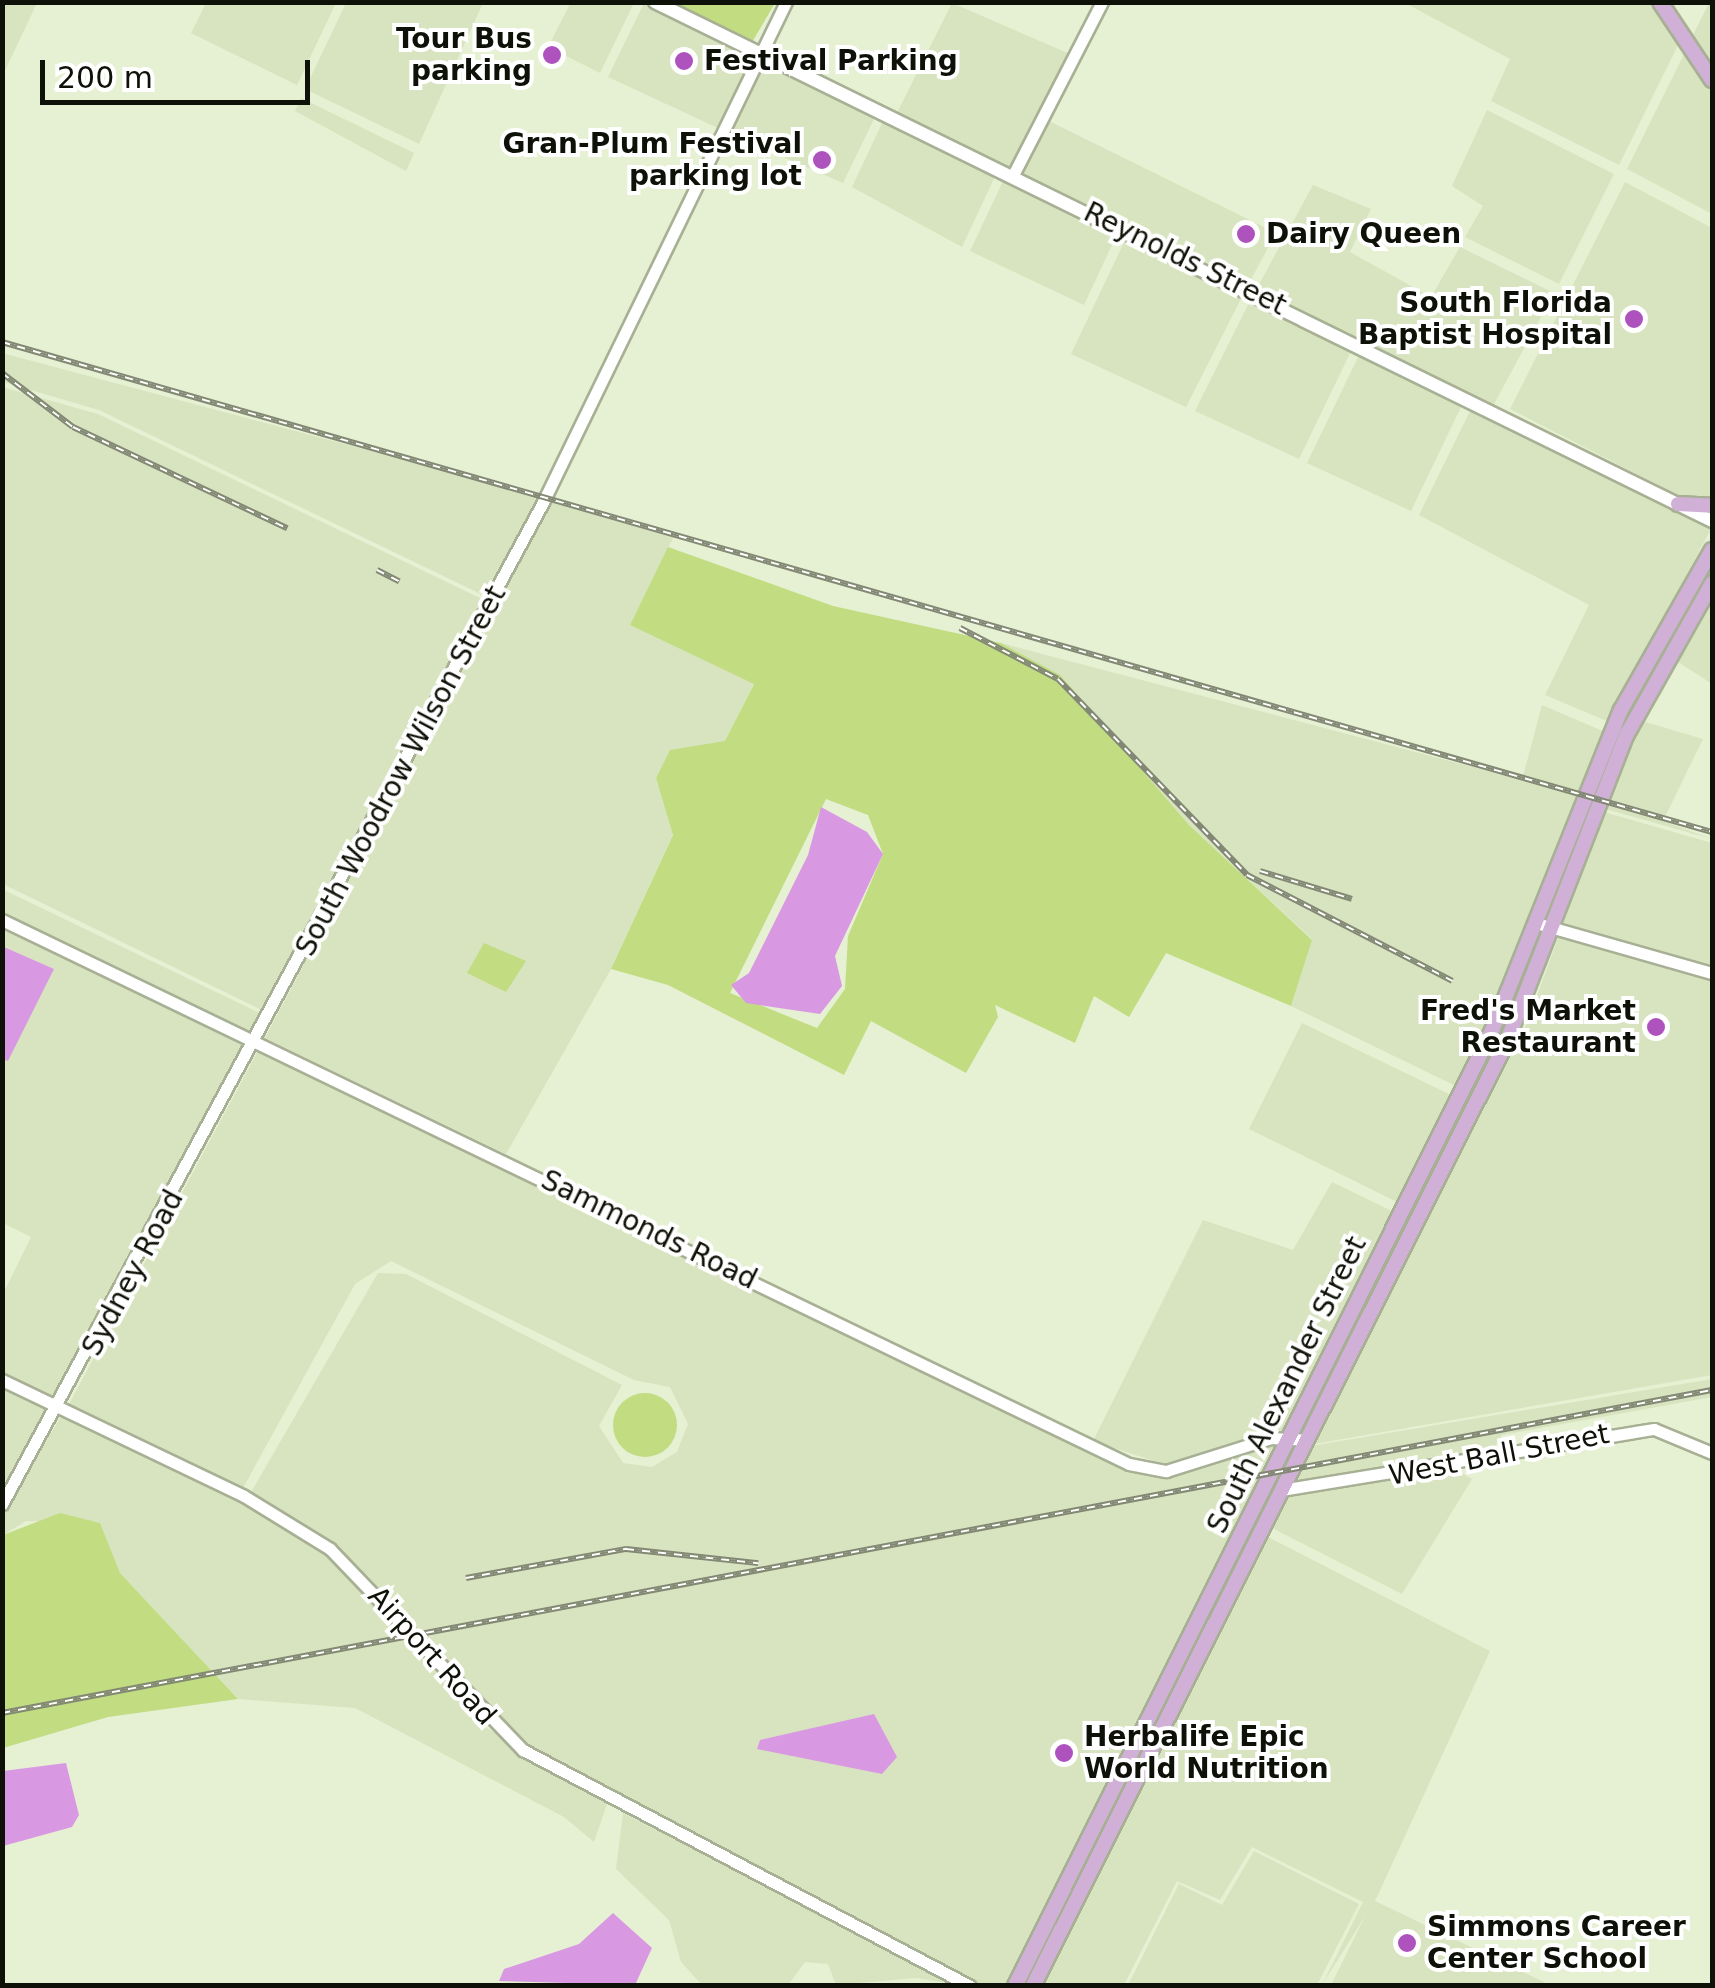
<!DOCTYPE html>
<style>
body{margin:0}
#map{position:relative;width:1715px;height:1988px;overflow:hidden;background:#e6f0d3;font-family:"DejaVu Sans",sans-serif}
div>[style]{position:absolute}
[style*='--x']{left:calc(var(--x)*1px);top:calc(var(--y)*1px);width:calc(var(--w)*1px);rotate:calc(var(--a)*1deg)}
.built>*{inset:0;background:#d8e4c0}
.green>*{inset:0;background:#c2dc82}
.round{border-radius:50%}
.water>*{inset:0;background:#d899e2}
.roads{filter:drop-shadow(2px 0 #a7b094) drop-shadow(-2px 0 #a7b094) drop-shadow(0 2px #a7b094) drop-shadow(0 -2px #a7b094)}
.tertiary>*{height:11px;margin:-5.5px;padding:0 5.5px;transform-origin:5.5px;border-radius:5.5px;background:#fff}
.secondary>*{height:12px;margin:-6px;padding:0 6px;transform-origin:6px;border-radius:6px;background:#fff}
.primary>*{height:14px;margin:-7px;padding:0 7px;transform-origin:7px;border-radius:7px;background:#d0b0d6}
.rail>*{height:6px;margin-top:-3px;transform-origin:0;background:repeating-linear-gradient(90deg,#fff 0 8px,#828874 0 16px);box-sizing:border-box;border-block:2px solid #828874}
.dots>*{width:28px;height:28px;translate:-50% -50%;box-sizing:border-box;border:5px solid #fff;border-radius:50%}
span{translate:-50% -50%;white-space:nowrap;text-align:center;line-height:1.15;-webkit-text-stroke:8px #fff;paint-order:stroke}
.poi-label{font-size:28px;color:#0e1107;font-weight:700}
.right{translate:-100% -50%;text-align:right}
.left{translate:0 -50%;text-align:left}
.street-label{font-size:28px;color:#0e1107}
.frame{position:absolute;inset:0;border:5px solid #0e1107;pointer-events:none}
.scale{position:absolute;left:40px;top:60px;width:270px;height:45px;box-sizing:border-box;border:5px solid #0e1107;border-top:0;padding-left:12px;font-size:30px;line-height:35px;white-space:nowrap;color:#0e1107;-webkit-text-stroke:8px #fff;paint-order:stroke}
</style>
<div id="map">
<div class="built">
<div style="clip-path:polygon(3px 2px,37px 3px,3px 75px,2px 3px)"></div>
<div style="clip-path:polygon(571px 2px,634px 3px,600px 73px,548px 47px)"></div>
<div style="clip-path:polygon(206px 3px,206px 2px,336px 3px,297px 85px,191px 33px)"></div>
<div style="clip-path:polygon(346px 3px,483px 3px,419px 144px,305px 89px)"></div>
<div style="clip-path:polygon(644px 3px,755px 57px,720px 129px,608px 77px)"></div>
<div style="clip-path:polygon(952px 3px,1070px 54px,1012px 168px,897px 113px)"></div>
<div style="clip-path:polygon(1405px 3px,1654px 3px,1680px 41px,1619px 165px,1491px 101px,1510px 59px)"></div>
<div style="clip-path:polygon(1709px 3px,1712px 3px,1712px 70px,1691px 39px)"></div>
<div style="clip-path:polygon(1686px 50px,1712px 88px,1712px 214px,1627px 169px)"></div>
<div style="clip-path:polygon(1079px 59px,1049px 121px,1276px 233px,1249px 283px,1020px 172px)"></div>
<div style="clip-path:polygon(763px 61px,876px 115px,843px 183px,728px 133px)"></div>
<div style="clip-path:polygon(301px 98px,414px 153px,406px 171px,295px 111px)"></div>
<div style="clip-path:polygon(1487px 110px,1614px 174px,1559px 284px,1465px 237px,1483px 206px,1452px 186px)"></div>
<div style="clip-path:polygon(884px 119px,997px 172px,962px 247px,852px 187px)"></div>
<div style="clip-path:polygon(1005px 177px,1118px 232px,1084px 305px,970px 251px)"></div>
<div style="clip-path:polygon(1625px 182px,1712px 228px,1712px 500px,1678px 495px,1510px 409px)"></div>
<div style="clip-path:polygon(1313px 185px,1371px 209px,1350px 252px,1431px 297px,1460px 247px,1554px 293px,1493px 406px,1257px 288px)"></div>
<div style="clip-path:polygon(1127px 236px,1244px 293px,1186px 407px,1071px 354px)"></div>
<div style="clip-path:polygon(1252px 297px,1353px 347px,1299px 459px,1195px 411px)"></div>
<div style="clip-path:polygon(1361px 351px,1463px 403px,1411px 511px,1307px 463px)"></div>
<div style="clip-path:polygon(2px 353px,540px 496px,487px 597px,99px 410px,3px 382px)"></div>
<div style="clip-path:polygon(2px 387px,98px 414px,484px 600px,266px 1012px,3px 884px)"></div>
<div style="clip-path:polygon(1472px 407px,1712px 527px,1609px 722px,1545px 695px,1589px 605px,1419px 515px)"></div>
<div style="clip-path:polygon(550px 499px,675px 534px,630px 625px,754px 683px,725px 742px,670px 751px,656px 778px,673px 834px,611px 969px,506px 1154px,265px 1038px)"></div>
<div style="clip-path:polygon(1712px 591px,1712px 684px,1672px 658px)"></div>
<div style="clip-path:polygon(1001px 643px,1522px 780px,1542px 705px,1605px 732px,1458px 1087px,1291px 1006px,1312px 939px,1189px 825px,1060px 676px)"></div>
<div style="clip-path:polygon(1639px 720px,1703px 739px,1663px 821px,1712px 839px,1602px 808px)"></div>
<div style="clip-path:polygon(1604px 812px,1712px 843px,1712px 1375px,1314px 1444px,1527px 1023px)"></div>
<div style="clip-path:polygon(2px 889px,266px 1016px,257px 1034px,3px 914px)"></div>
<div style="clip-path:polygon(3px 926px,252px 1043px,59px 1402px,3px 1374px,3px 1294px,31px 1237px,3px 1223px,3px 1059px,54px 969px,3px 946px)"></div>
<div style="clip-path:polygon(1539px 929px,1545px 931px,1474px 1095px,1466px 1091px)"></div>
<div style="clip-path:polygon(1555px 934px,1523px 1022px,1311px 1446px,1712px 1379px,1712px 1397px,1502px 1435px,1490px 1453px,1288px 1486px)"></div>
<div style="clip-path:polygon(1302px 1023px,1453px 1096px,1399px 1203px,1249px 1129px)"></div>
<div style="clip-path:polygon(evenodd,260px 1047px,1127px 1468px,1166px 1476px,1280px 1443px,1009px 1985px,982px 1986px,526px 1745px,367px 1575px,250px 1494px,378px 1273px,406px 1274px,622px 1385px,599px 1426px,623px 1463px,652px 1467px,677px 1452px,688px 1424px,670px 1387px,634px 1380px,391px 1261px,355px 1284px,242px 1490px,68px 1406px,260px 1047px,880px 1734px,896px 1757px,882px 1774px,821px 1761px,880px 1734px)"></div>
<div style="clip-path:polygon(1332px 1182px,1394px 1212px,1285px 1433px,1166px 1465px,1093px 1441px,1203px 1220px,1293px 1250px)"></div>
<div style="clip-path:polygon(3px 1386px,54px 1411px,3px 1495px)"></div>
<div style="clip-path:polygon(62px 1415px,242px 1501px,327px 1554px,487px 1728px,607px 1804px,594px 1842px,564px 1817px,355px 1708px,238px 1699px,120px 1573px,99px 1523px,26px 1521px,3px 1535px,3px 1512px)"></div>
<div style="clip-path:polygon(1455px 1469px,1472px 1479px,1402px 1594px,1268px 1526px,1283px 1496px)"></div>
<div style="clip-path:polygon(1264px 1535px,1490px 1651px,1377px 1897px,1322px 1985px,1363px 1902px,1252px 1847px,1220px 1900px,1177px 1881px,1124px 1985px,1038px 1986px)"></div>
<div style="clip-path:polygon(623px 1813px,959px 1985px,916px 1978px,836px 1985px,828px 1964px,805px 1962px,788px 1985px,702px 1985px,681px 1962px,669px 1920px,616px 1869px)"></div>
<div style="clip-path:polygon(1254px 1851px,1359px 1904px,1317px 1985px,1128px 1985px,1179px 1884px,1222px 1905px)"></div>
<div style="clip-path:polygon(1373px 1900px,1550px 1985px,1331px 1985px)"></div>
</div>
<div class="green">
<div style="clip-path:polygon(667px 3px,775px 3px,751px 44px)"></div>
<div style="clip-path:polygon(evenodd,668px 547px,833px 606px,1001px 643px,1060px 675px,1189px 825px,1312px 940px,1291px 1006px,1166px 953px,1129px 1017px,1094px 996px,1075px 1043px,995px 1005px,998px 1017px,966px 1073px,871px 1021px,844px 1075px,668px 985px,611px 969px,673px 835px,656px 778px,670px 750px,725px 741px,754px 684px,630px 625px,668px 547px,826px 799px,868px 815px,883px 854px,848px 936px,845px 989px,817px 1028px,730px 993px,826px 799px)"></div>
<div style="clip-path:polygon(484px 943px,526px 961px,506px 992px,467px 973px)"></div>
<div class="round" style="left:613px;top:1393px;width:64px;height:64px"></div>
<div style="clip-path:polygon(60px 1513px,100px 1523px,120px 1573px,238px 1699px,108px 1717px,3px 1748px,3px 1535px)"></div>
</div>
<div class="water">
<div style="clip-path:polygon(821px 807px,867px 832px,883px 854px,835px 956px,842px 986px,820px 1014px,746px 1003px,731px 985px,749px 973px,808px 855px)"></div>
<div style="clip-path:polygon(2px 946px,54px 969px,8px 1061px,2px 1059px)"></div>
<div style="clip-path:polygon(874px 1714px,897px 1757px,882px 1774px,757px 1749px,760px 1740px)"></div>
<div style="clip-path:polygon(66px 1763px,79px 1815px,72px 1827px,3px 1846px,3px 1771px)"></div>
<div style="clip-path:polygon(613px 1913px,652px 1948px,635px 1985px,499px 1981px,504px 1969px,579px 1944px)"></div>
</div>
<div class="roads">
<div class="tertiary">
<div style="--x:1013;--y:175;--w:195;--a:-62.8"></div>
<div style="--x:2;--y:920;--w:1251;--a:25.77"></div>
<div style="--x:1129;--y:1464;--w:38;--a:11"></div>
<div style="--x:1166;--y:1471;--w:110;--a:-17.4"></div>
<div style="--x:1271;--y:1438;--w:34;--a:3"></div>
<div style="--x:1536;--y:923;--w:183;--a:15.9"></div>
<div style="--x:2;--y:1380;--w:268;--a:25.6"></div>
<div style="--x:244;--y:1496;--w:101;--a:31.6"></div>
<div style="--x:330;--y:1549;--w:279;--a:46.2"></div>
<div style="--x:523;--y:1750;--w:505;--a:27.83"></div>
<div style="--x:1281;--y:1490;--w:378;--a:-9.3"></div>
<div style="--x:1654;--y:1429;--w:63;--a:22.5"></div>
<div style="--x:2;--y:1504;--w:1139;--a:-61.63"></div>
<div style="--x:543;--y:502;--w:556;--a:-64.08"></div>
</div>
<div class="secondary">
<div style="--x:655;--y:2;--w:1178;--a:26.15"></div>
</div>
<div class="primary">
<div style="--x:1660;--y:2;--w:94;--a:56.3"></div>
<div style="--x:1678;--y:504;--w:34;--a:3"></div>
<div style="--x:1015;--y:1986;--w:1065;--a:-63.46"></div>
<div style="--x:1491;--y:1033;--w:348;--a:-68.1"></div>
<div style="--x:1621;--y:710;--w:184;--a:-60.4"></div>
<div style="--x:1033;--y:1986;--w:1057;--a:-63.36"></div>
<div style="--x:1507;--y:1041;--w:330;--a:-68.7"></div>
<div style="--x:1627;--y:734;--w:173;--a:-60.6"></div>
</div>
</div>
<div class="rail">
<div style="--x:2;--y:342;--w:1779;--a:15.99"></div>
<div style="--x:2;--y:373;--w:89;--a:37.3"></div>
<div style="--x:73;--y:427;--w:237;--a:25.3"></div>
<div style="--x:377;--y:570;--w:25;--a:27"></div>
<div style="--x:960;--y:628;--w:110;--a:27.5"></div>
<div style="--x:1058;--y:679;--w:272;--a:46"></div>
<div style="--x:1247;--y:875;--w:231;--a:27.3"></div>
<div style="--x:1260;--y:871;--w:96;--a:16.9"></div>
<div style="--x:466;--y:1578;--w:163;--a:-10.3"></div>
<div style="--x:626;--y:1549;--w:133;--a:6.1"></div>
<div style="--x:2;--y:1713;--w:1740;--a:-10.7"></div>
</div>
<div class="dots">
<div style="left:552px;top:55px;background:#ae52bd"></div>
<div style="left:684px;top:61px;background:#ae52bd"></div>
<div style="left:822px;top:160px;background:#ae52bd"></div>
<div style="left:1246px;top:234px;background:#ae52bd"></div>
<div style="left:1634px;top:319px;background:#ae52bd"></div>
<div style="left:1656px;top:1027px;background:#ae52bd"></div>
<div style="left:1064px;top:1753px;background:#ae52bd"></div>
<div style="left:1407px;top:1943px;background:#ae52bd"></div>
</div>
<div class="poi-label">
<span class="right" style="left:532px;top:55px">Tour Bus<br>parking</span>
<span class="left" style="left:704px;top:61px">Festival Parking</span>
<span class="right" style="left:802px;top:160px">Gran-Plum Festival<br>parking lot</span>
<span class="left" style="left:1266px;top:234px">Dairy Queen</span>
<span class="right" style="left:1612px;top:319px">South Florida<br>Baptist Hospital</span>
<span class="right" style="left:1636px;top:1027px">Fred's Market<br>Restaurant</span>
<span class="left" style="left:1084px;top:1753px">Herbalife Epic<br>World Nutrition</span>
<span class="left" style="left:1427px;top:1943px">Simmons Career<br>Center School</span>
</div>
<div class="street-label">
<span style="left:1185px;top:259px;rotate:26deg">Reynolds Street</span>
<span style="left:401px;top:771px;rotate:-62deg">South Woodrow Wilson Street</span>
<span style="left:649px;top:1230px;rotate:26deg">Sammonds Road</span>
<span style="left:133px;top:1273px;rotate:-62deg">Sydney Road</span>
<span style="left:1287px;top:1385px;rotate:-64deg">South Alexander Street</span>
<span style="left:1499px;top:1455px;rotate:-11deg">West Ball Street</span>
<span style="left:432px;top:1656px;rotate:48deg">Airport Road</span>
</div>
<div class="frame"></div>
<div class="scale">200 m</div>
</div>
